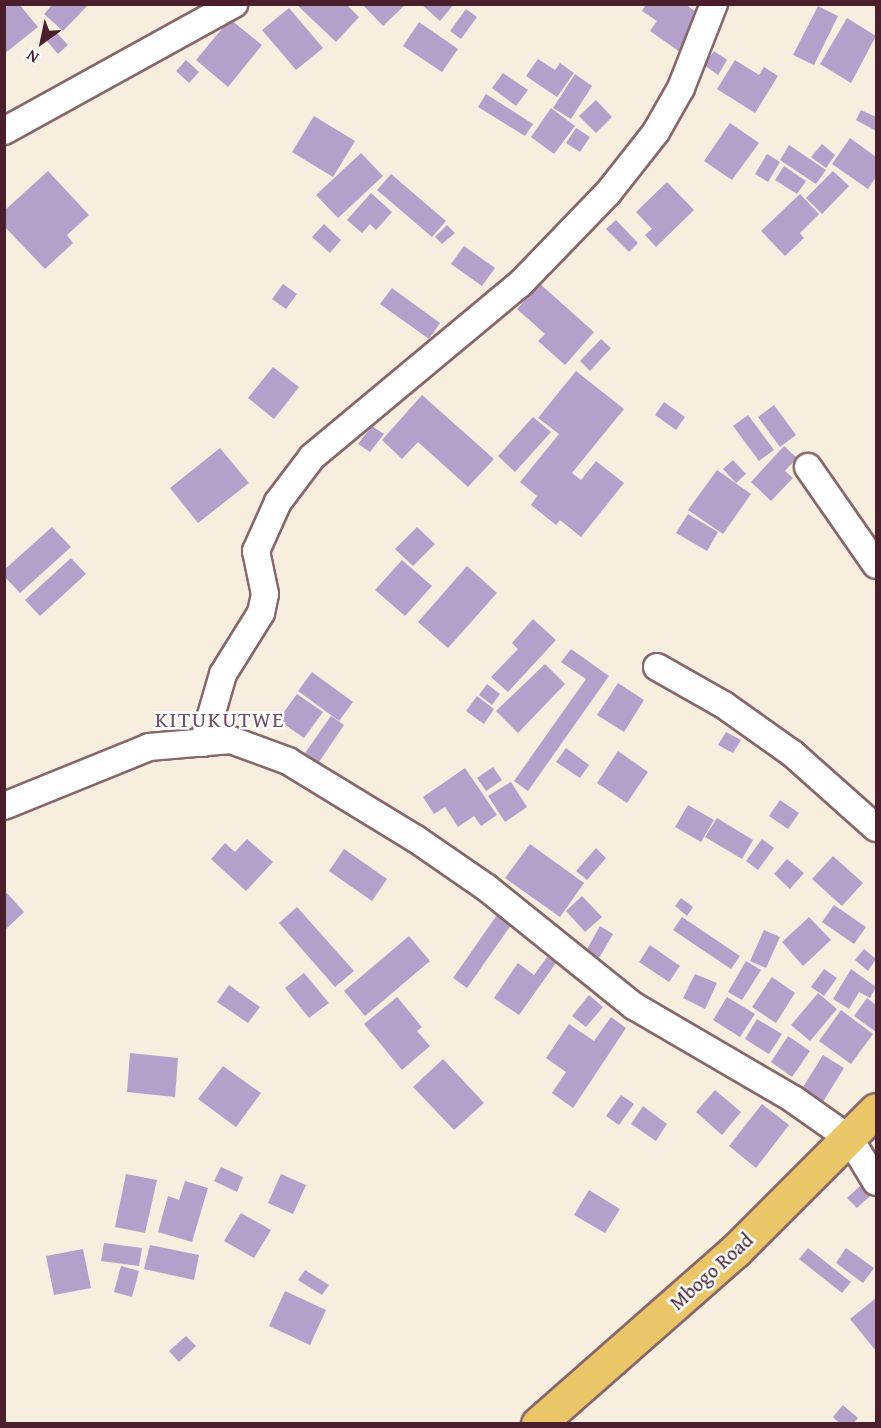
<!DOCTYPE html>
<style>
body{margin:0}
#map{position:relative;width:881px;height:1428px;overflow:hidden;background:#f8eedf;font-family:"Gentium Book Plus",serif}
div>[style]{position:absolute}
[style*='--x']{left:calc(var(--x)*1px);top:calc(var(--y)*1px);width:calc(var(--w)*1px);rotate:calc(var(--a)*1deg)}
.building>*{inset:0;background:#b59fcb}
.roads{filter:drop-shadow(2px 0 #87676a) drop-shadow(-2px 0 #87676a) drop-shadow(0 2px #87676a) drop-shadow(0 -2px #87676a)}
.minor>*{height:26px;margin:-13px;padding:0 13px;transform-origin:13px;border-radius:13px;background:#fff}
.major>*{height:33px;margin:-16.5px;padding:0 16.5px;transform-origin:16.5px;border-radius:16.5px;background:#ebc669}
span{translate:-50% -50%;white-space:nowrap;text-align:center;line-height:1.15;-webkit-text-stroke:5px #fff;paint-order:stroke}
.street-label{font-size:20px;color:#4a1f2b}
.quarter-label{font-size:22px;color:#6f4c63;letter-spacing:1.5px}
.frame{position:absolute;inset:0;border:6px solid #4a1f2b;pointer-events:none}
.north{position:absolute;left:12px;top:12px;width:60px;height:60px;-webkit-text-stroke:4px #fff;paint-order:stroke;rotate:213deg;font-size:16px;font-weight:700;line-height:24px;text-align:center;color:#4a1f2b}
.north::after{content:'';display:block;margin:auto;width:21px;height:27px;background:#4a1f2b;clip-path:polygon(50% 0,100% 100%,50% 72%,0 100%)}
</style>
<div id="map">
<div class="building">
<div style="clip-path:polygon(9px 4px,19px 4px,38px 27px,4px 54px,4px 8px)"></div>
<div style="clip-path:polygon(53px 4px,89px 4px,63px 31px,44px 14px)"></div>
<div style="clip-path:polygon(296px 4px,346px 4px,359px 17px,336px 42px)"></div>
<div style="clip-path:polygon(362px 4px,406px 4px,383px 26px)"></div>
<div style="clip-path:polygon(421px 4px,454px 4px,440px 21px)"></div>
<div style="clip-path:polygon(646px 4px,685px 4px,703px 17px,680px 52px,650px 31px,657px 21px,642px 11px)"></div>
<div style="clip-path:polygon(818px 6px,838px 16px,814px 65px,793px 55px)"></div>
<div style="clip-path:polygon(289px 8px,323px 48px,296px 70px,262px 30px)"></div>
<div style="clip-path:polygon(466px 9px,477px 17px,461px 39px,450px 31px)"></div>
<div style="clip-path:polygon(847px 18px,876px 36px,851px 83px,820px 64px)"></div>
<div style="clip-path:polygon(230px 19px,262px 45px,228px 87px,196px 60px)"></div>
<div style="clip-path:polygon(419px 22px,458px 49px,442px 72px,403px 46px)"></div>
<div style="clip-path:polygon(56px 32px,68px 45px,58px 54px,46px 40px)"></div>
<div style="clip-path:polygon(714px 51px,727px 60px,718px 75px,704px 65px)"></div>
<div style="clip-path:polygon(538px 59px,555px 70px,560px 63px,574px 73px,557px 97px,526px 76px)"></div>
<div style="clip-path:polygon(186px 60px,199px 72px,189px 83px,176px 71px)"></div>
<div style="clip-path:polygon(735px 60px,759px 75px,764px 67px,778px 76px,755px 113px,717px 89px)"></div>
<div style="clip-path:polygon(503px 73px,528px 90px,516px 106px,492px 88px)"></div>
<div style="clip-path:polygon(575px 74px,592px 86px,571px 119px,553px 108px)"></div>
<div style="clip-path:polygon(486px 94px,533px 124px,525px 136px,478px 107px)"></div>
<div style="clip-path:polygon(596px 100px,612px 117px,596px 133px,579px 116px)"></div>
<div style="clip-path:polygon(551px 108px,575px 126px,554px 154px,531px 137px)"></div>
<div style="clip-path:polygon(861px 110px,876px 117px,876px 131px,856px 120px)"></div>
<div style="clip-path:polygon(314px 116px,355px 141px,333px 177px,292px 152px)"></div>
<div style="clip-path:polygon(730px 123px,759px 143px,732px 180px,704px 161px)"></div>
<div style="clip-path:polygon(576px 128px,590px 137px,580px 152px,566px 143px)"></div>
<div style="clip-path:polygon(850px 138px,876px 157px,876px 177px,868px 189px,832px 164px)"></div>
<div style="clip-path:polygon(822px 144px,835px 155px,826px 168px,811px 157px)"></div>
<div style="clip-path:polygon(789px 145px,826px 170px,816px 184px,780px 160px)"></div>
<div style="clip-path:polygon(361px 153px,383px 176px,338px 218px,316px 195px)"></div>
<div style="clip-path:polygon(767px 154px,780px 162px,768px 182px,755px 174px)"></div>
<div style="clip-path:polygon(784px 166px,806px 181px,797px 194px,775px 180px)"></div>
<div style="clip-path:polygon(48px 171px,89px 215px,67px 235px,73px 243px,45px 269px,4px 226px,4px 211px)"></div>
<div style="clip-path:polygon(833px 171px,849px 186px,822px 214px,806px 198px)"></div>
<div style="clip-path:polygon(391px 174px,446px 221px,432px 237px,377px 190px)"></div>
<div style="clip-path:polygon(667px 182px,694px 210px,656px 247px,645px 235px,652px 229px,636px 212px)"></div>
<div style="clip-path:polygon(371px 193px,392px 212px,376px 230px,370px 224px,362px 233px,347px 220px)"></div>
<div style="clip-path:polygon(800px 194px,819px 214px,800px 233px,804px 238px,785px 256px,761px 231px)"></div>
<div style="clip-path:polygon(616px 220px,638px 243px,629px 252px,606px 229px)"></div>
<div style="clip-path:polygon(324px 224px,341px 240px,330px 253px,312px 237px)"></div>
<div style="clip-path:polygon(447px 225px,455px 233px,442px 244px,435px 237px)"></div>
<div style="clip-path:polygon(464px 246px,495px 268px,482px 286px,451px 264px)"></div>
<div style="clip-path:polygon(283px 284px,297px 294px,286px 309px,272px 299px)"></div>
<div style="clip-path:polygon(540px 284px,594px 332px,565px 365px,538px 341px,545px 334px,517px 309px)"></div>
<div style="clip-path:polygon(392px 288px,440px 323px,429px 339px,380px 304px)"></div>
<div style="clip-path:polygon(601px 339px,611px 348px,590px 371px,580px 361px)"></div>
<div style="clip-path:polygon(273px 367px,299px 387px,274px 419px,248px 398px)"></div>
<div style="clip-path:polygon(576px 371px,624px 409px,572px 473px,581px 480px,596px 461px,624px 483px,581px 537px,560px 520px,556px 525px,531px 505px,537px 496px,520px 482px,559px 434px,538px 418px)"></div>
<div style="clip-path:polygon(422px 395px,494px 459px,468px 487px,418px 442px,402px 459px,382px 440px)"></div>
<div style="clip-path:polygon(664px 402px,685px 417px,676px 430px,655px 415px)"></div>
<div style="clip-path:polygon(774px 405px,796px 435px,780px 447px,758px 417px)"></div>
<div style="clip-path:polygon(748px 415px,774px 450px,759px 461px,733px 426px)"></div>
<div style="clip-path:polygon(533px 417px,551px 432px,515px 472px,498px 456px)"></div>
<div style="clip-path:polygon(372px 426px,384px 434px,370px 452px,358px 444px)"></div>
<div style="clip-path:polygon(784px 446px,797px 458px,785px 471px,793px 478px,771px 501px,751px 482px)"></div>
<div style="clip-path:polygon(220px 448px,249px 483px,198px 523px,170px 488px)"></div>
<div style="clip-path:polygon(733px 460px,746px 474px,736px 483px,723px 469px)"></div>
<div style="clip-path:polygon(717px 470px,751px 494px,723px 534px,688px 510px)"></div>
<div style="clip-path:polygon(688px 514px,718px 532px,707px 551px,676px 533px)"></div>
<div style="clip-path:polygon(52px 527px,71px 547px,20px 593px,4px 576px,4px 570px)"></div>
<div style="clip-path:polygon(417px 527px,435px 544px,413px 566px,395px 549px)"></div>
<div style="clip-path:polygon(71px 558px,86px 574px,40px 616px,25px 600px)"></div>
<div style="clip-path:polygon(402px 560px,432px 586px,405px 616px,375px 590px)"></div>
<div style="clip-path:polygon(467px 566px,497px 593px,448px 648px,418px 622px)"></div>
<div style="clip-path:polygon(533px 619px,556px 640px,508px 692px,491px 677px,518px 649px,512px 643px)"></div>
<div style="clip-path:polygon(571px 649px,609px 676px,528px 791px,514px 781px,586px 679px,561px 662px)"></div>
<div style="clip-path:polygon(545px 664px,565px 684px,518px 733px,496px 711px)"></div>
<div style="clip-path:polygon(312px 672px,353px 702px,339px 721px,298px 691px)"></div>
<div style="clip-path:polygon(618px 683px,644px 700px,624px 732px,597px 715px)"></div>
<div style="clip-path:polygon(487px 684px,500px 694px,492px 705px,479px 695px)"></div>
<div style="clip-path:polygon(297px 694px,323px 712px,304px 738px,278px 720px)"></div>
<div style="clip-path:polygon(477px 696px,494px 709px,484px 724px,466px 711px)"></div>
<div style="clip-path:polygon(331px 716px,344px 725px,319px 762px,305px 753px)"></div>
<div style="clip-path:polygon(726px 732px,741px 740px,733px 753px,718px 745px)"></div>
<div style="clip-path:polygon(566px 748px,589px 765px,580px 778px,556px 762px)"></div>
<div style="clip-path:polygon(618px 751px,648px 772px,627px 803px,597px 783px)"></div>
<div style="clip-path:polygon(493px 767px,502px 780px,486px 791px,477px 778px)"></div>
<div style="clip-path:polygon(465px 768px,497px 815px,481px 826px,474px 816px,458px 827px,445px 807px,434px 814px,423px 797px)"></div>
<div style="clip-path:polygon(511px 782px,527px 807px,505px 822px,488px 796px)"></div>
<div style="clip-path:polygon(780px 800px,799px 813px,788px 829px,769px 816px)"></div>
<div style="clip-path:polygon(688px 805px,714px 820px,701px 842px,675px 827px)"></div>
<div style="clip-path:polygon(717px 818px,753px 840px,742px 859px,705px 837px)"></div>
<div style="clip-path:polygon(247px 839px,273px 862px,246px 891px,211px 859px,225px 843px,235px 852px)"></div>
<div style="clip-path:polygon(762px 839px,774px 848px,758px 870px,746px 861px)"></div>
<div style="clip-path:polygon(530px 844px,584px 883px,560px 917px,505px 878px)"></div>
<div style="clip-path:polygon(596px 848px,606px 858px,587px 880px,576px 871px)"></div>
<div style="clip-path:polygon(344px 849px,387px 879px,372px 901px,329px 871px)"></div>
<div style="clip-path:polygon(833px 856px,863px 883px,842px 906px,812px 879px)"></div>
<div style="clip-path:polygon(787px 859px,804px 873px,790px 889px,774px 874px)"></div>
<div style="clip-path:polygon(7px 893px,24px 912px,6px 929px,4px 896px)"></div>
<div style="clip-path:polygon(582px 896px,602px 917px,585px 932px,566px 911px)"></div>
<div style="clip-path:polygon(681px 898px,693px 907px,687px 916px,675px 906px)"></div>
<div style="clip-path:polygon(834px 905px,866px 927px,854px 944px,822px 922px)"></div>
<div style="clip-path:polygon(297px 907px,354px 971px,335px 987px,279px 923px)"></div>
<div style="clip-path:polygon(497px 915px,511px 925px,467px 988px,453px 978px)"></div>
<div style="clip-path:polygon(682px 917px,740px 956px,731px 969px,673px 930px)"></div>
<div style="clip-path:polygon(809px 917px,831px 940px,803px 966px,782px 942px)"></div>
<div style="clip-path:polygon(600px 926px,613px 934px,599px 958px,586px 951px)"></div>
<div style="clip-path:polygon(764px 930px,780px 937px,766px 968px,750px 961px)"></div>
<div style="clip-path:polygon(409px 936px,430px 961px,365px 1016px,344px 991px)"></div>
<div style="clip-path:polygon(650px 945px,680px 966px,669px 982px,639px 962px)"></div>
<div style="clip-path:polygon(864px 949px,876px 959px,868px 971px,855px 960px)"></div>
<div style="clip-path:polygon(547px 957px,556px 963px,519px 1015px,494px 998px,518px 963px,534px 975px)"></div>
<div style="clip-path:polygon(746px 961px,761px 970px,742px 1000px,728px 992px)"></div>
<div style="clip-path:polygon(824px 969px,837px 978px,824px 996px,811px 987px)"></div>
<div style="clip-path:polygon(851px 969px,876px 987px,870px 998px,859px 992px,849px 1009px,833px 999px)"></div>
<div style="clip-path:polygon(304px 973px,329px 1003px,309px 1018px,285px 988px)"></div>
<div style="clip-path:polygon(695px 974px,717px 983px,705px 1009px,683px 998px)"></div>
<div style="clip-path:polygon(772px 977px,795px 993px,776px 1023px,752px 1007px)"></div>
<div style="clip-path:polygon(229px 985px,260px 1007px,248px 1023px,217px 1002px)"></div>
<div style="clip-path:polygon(818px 993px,837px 1009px,810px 1041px,791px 1025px)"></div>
<div style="clip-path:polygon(589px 995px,603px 1007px,586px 1027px,572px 1016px)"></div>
<div style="clip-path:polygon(397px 997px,422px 1027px,417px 1031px,430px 1046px,402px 1070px,364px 1024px)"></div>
<div style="clip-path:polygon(727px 997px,755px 1014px,740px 1037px,713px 1020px)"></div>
<div style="clip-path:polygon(867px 998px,876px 1005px,876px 1032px,854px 1016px)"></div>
<div style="clip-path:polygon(841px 1010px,873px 1034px,851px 1064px,819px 1041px)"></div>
<div style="clip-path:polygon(611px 1017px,626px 1028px,573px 1108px,552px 1093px,566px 1072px,546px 1058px,569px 1024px,594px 1041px)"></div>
<div style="clip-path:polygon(757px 1019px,782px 1034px,769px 1054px,745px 1039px)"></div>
<div style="clip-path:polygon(788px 1036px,810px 1051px,792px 1077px,771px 1062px)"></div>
<div style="clip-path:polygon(130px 1053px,178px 1058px,175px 1097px,127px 1092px)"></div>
<div style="clip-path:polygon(823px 1055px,844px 1068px,821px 1105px,800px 1092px)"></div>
<div style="clip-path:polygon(443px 1059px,484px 1103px,454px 1130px,413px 1087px)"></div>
<div style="clip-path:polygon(223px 1066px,261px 1093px,236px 1127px,198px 1099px)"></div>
<div style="clip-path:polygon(715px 1090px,741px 1112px,722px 1135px,696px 1112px)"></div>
<div style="clip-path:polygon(621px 1095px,634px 1104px,619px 1125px,606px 1116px)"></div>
<div style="clip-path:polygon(762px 1104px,789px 1125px,756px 1168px,729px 1146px)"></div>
<div style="clip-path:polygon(643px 1106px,667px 1124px,656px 1141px,631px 1124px)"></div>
<div style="clip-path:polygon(221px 1167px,243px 1177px,237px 1192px,214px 1181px)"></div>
<div style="clip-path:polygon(126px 1174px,157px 1180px,145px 1233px,115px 1227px)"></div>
<div style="clip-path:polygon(281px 1174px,306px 1185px,293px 1214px,268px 1203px)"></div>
<div style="clip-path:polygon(185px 1181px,208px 1188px,192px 1242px,158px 1232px,168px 1196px,179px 1200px)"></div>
<div style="clip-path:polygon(860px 1186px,870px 1196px,857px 1208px,847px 1198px)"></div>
<div style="clip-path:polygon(589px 1190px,620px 1209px,605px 1233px,574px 1215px)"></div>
<div style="clip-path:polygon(241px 1213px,271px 1230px,254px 1258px,224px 1241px)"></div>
<div style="clip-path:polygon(104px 1243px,142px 1248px,139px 1266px,101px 1261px)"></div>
<div style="clip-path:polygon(150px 1245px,199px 1255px,194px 1280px,144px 1269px)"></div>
<div style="clip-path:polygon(808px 1248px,851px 1282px,842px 1293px,799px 1259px)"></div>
<div style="clip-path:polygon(846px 1248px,874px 1268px,863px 1283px,836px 1263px)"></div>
<div style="clip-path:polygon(83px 1249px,91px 1288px,54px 1295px,46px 1256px)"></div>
<div style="clip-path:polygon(121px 1266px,139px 1271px,132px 1297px,114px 1292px)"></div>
<div style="clip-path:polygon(305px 1270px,329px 1285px,322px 1295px,298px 1280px)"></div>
<div style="clip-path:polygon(285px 1291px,326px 1310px,310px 1345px,269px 1326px)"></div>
<div style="clip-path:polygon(876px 1298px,876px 1351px,850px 1319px)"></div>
<div style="clip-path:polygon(186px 1336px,196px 1346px,179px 1362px,169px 1351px)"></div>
<div style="clip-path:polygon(843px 1405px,858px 1418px,853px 1424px,840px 1424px,833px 1417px)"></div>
</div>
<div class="roads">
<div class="minor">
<div style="--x:4;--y:131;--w:263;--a:-28.9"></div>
<div style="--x:808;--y:467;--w:119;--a:55.2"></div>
<div style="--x:657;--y:667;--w:77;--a:29.6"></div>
<div style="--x:724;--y:705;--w:85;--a:35.4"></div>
<div style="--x:793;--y:754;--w:111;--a:41.7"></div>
<div style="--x:203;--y:743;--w:72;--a:-73.8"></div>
<div style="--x:223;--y:674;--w:72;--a:-58.1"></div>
<div style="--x:261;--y:613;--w:19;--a:-78"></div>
<div style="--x:265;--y:594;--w:44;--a:-101.8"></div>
<div style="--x:256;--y:551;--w:54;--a:-65.8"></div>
<div style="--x:278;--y:502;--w:56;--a:-52.9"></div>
<div style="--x:312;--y:457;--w:271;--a:-39.8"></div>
<div style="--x:520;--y:284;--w:127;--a:-46"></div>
<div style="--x:608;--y:193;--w:78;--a:-51.8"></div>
<div style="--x:656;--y:132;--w:51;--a:-60.4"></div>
<div style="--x:681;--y:88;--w:90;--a:-68.6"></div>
<div style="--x:4;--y:806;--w:157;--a:-22.1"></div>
<div style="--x:149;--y:747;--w:82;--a:-4.9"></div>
<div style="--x:231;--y:740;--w:61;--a:20.2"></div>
<div style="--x:288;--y:761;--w:150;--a:31.4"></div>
<div style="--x:416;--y:839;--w:86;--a:34.6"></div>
<div style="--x:487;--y:888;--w:189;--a:38.8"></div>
<div style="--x:634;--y:1006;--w:184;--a:30.3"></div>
<div style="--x:793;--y:1099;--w:70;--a:35.1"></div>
<div style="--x:850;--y:1139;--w:50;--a:58.8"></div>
</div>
<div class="major">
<div style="--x:538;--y:1424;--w:262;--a:-41.3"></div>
<div style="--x:735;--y:1251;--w:199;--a:-45"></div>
</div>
</div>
<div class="street-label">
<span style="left:711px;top:1271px;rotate:-42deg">Mbogo Road</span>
</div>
<div class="quarter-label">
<span style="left:220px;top:720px">KITUKUTWE</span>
</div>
<div class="frame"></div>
<div class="north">N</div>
</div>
